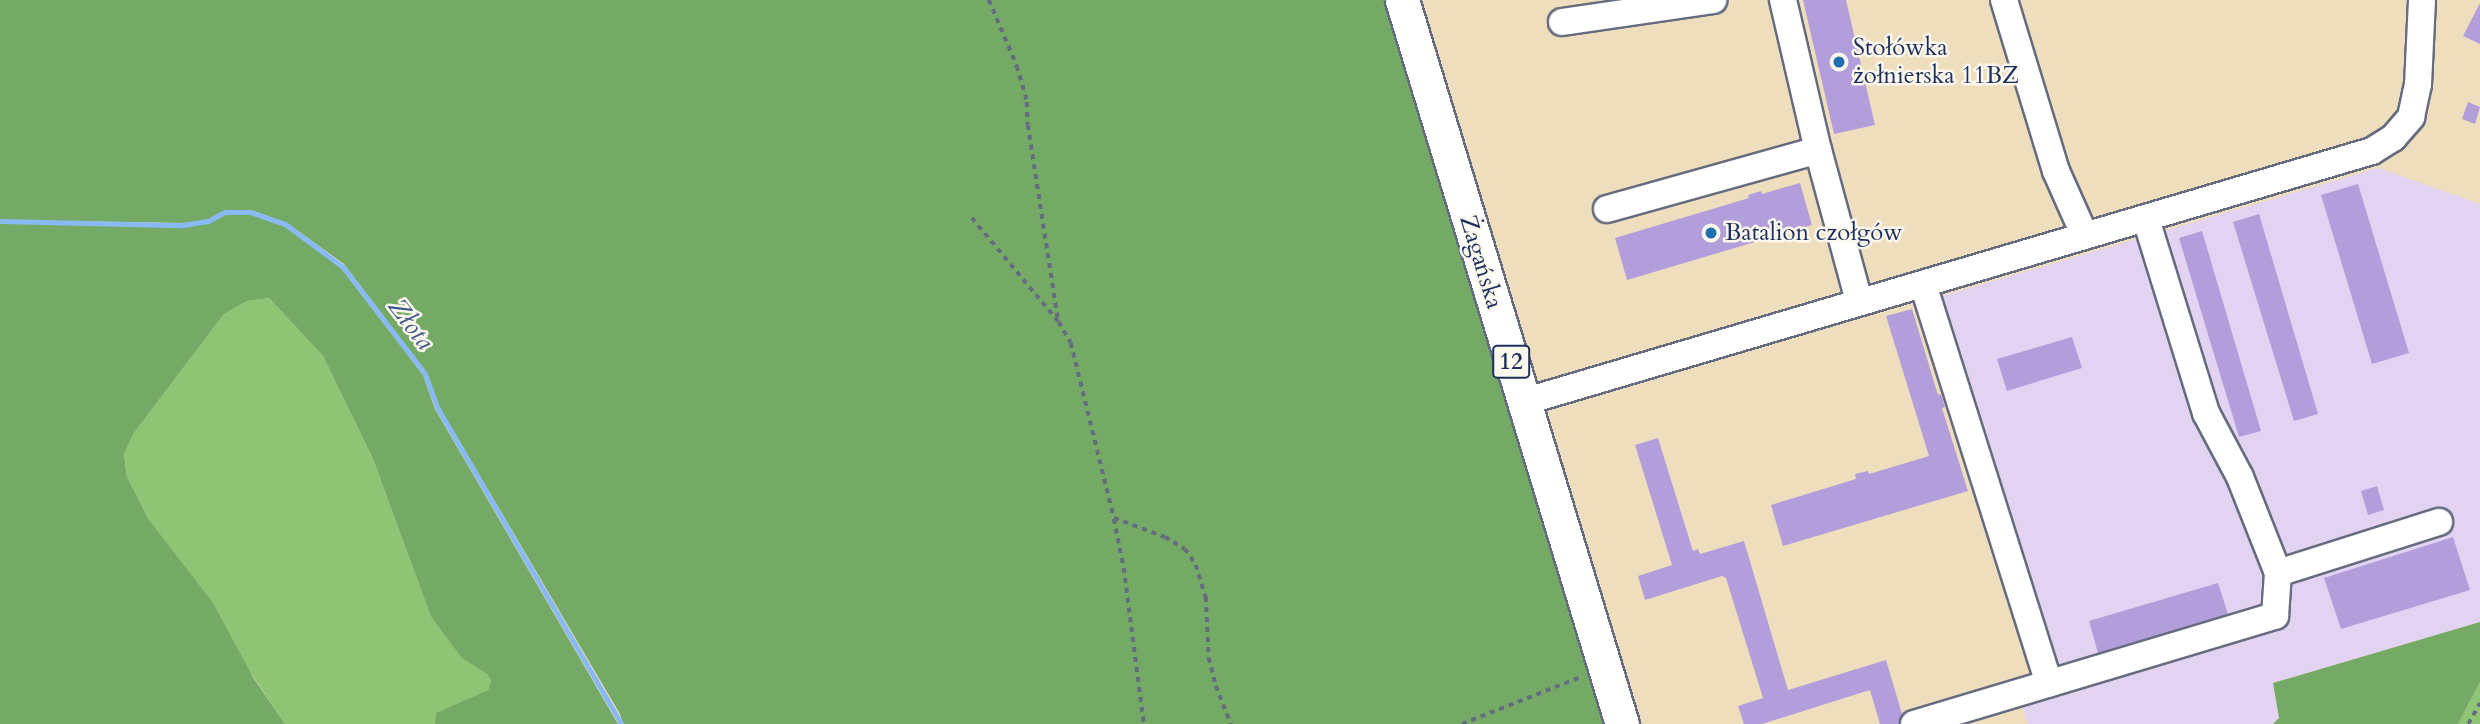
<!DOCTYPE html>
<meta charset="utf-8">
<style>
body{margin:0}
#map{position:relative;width:2480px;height:724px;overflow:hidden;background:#efdebd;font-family:Cardo,serif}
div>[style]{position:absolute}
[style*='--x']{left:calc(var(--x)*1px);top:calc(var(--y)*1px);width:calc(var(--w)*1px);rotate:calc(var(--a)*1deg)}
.built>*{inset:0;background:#e3d3f2}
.green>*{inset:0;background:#90c475}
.forest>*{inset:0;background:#74aa66}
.stream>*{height:5px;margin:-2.5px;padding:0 2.5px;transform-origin:2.5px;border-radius:2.5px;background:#89baf5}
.building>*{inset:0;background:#b29eda}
.path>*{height:3.5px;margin-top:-1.75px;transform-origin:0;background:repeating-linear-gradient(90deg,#656c7f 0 5px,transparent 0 10px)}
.roads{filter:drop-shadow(2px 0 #656c7f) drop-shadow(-2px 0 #656c7f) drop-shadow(0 2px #656c7f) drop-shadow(0 -2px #656c7f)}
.minor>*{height:26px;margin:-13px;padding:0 13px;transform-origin:13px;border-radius:13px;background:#fff}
.major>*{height:33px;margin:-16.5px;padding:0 16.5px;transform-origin:16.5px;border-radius:16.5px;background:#fff}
.dots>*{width:19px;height:19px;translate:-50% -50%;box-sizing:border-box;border:4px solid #fbf7ec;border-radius:50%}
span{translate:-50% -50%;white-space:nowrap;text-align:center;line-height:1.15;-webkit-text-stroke:5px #fbf7ec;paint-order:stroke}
.shield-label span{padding:2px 5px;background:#fbf7ec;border:2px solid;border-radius:5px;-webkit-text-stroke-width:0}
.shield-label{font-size:23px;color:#1b2f5e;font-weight:700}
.poi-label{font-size:24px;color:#1b2f5e}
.left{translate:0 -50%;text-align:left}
.street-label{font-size:24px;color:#1b2f5e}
.water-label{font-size:26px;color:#3c598b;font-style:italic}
</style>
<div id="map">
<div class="built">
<div style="clip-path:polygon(2378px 168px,2480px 204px,2480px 622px,2273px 683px,2279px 718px,2273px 724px,2028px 724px,2021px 703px,2063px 690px,1939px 297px)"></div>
</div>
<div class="green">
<div style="clip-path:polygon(269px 298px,323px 356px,373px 459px,431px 617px,462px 657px,487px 674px,491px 681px,488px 690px,437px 713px,435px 724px,285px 724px,150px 522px,127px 477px,124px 452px,134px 433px,224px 314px,247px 301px)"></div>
<div style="clip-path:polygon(2480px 682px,2480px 724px,2458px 724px)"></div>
</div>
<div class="forest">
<div style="clip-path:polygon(0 0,1386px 0,1605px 724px,623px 724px,620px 714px,440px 408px,427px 373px,344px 264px,287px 223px,251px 210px,225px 210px,207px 220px,183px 223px,0 220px)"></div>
<div style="clip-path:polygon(225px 214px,249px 214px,284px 226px,341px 268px,423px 375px,435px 409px,618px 724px,435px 724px,436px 713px,488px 690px,491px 681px,487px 674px,462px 658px,431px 617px,373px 459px,323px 356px,269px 298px,247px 301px,224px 314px,134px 433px,124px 453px,127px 477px,149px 520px,213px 603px,253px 677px,285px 724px,0 724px,0 223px,182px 227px,209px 223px)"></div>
<div style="clip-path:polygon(2480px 622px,2480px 682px,2458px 724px,2273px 724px,2279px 718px,2273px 683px)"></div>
</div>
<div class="stream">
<div style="--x:0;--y:221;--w:183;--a:1.3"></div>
<div style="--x:183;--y:225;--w:25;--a:-9"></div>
<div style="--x:208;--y:221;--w:19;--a:-28"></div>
<div style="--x:225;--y:212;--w:25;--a:0"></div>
<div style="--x:250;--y:212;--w:37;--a:19"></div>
<div style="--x:285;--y:224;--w:72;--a:36.6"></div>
<div style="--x:343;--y:267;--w:135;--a:52.5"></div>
<div style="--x:425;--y:374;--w:37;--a:70"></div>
<div style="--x:438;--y:409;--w:364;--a:59.8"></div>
</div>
<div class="building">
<div style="clip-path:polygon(1803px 0,1846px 0,1875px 125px,1834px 134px)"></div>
<div style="clip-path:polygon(2480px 3px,2480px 44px,2463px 36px)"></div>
<div style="clip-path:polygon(2468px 102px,2480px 107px,2475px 124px,2462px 119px)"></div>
<div style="clip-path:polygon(1800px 183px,1812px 225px,1627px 280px,1615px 238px,1749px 198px,1748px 195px,1761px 191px,1762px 194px)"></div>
<div style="clip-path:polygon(2358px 184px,2409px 353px,2372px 364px,2321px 195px)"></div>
<div style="clip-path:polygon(2259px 214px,2318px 414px,2294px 421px,2233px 222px)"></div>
<div style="clip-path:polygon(2202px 231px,2261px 431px,2239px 437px,2179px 238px)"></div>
<div style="clip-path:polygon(1912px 309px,1938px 395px,1941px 394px,1945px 407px,1942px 408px,1968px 491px,1783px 546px,1771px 505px,1856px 479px,1855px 474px,1868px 471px,1869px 474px,1929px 456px,1886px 316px)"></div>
<div style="clip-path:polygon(2072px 337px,2082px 368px,2007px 391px,1997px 359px)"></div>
<div style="clip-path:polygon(1658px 438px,1693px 551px,1698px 549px,1700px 554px,1744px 541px,1788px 690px,1886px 660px,1902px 714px,1899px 724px,1880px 724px,1870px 690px,1762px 724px,1744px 724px,1738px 706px,1763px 698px,1726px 578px,1722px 576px,1645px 600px,1638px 576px,1672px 565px,1635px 445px)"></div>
<div style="clip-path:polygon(2377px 486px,2384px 510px,2368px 515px,2361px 491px)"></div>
<div style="clip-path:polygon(2453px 537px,2470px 590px,2341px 629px,2324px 578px)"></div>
<div style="clip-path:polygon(2218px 583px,2228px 614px,2098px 653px,2089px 621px)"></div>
</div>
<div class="path">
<div style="--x:989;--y:0;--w:72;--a:67"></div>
<div style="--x:1017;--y:66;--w:37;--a:74"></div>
<div style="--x:1027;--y:102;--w:23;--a:88"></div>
<div style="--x:1028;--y:125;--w:196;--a:81.2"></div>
<div style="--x:972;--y:218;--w:136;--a:50.1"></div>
<div style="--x:1059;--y:322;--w:24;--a:60"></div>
<div style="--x:1071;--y:343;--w:180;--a:76.2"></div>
<div style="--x:1114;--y:518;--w:54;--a:20.4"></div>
<div style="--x:1165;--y:537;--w:23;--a:31"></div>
<div style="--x:1185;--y:549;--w:19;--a:55"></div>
<div style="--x:1196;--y:565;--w:34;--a:73"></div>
<div style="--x:1206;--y:597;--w:61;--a:87.2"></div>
<div style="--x:1209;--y:658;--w:29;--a:76"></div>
<div style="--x:1216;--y:686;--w:41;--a:68.5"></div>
<div style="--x:1114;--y:519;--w:50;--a:78.5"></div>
<div style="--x:1124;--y:568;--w:157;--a:82.7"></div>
<div style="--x:1462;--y:724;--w:130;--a:-21.6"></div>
<div style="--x:2468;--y:724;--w:24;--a:-60"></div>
</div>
<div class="roads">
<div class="minor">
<div style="--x:1783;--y:0;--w:154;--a:76.9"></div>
<div style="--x:1818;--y:150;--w:156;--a:74.8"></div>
<div style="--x:2004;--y:0;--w:179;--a:73.1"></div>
<div style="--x:2056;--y:171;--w:71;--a:66"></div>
<div style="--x:1562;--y:22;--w:153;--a:-8.3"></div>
<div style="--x:1607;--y:209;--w:219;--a:-15.6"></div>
<div style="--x:1923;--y:284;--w:419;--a:72.5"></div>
<div style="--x:1523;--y:402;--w:885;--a:-16.47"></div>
<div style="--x:2372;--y:151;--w:25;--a:-32"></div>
<div style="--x:2393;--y:138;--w:28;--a:-49"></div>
<div style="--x:2411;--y:117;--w:33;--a:-78"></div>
<div style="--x:2418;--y:85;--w:85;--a:-87.3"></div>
<div style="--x:2278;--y:573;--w:169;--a:-17.6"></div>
<div style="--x:1914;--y:724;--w:377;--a:-16.7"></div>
<div style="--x:2275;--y:616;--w:43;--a:-86"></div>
<div style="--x:2278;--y:573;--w:103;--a:-111.6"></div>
<div style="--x:2240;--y:477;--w:72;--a:-118"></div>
<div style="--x:2206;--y:413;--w:203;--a:-107.2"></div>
</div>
<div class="major">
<div style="--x:1402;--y:0;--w:757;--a:73.1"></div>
</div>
</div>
<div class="dots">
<div style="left:1839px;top:62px;background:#1f6fb2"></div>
<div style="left:1711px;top:233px;background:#1f6fb2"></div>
</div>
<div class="shield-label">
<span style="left:1511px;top:362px">12</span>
</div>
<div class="poi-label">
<span class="left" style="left:1853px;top:62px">Stołówka<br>żołnierska 11BZ</span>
<span class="left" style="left:1725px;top:233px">Batalion czołgów</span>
</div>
<div class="street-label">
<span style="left:1481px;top:262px;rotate:73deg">Żagańska</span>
</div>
<div class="water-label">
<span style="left:411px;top:324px;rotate:53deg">Złota</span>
</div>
</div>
